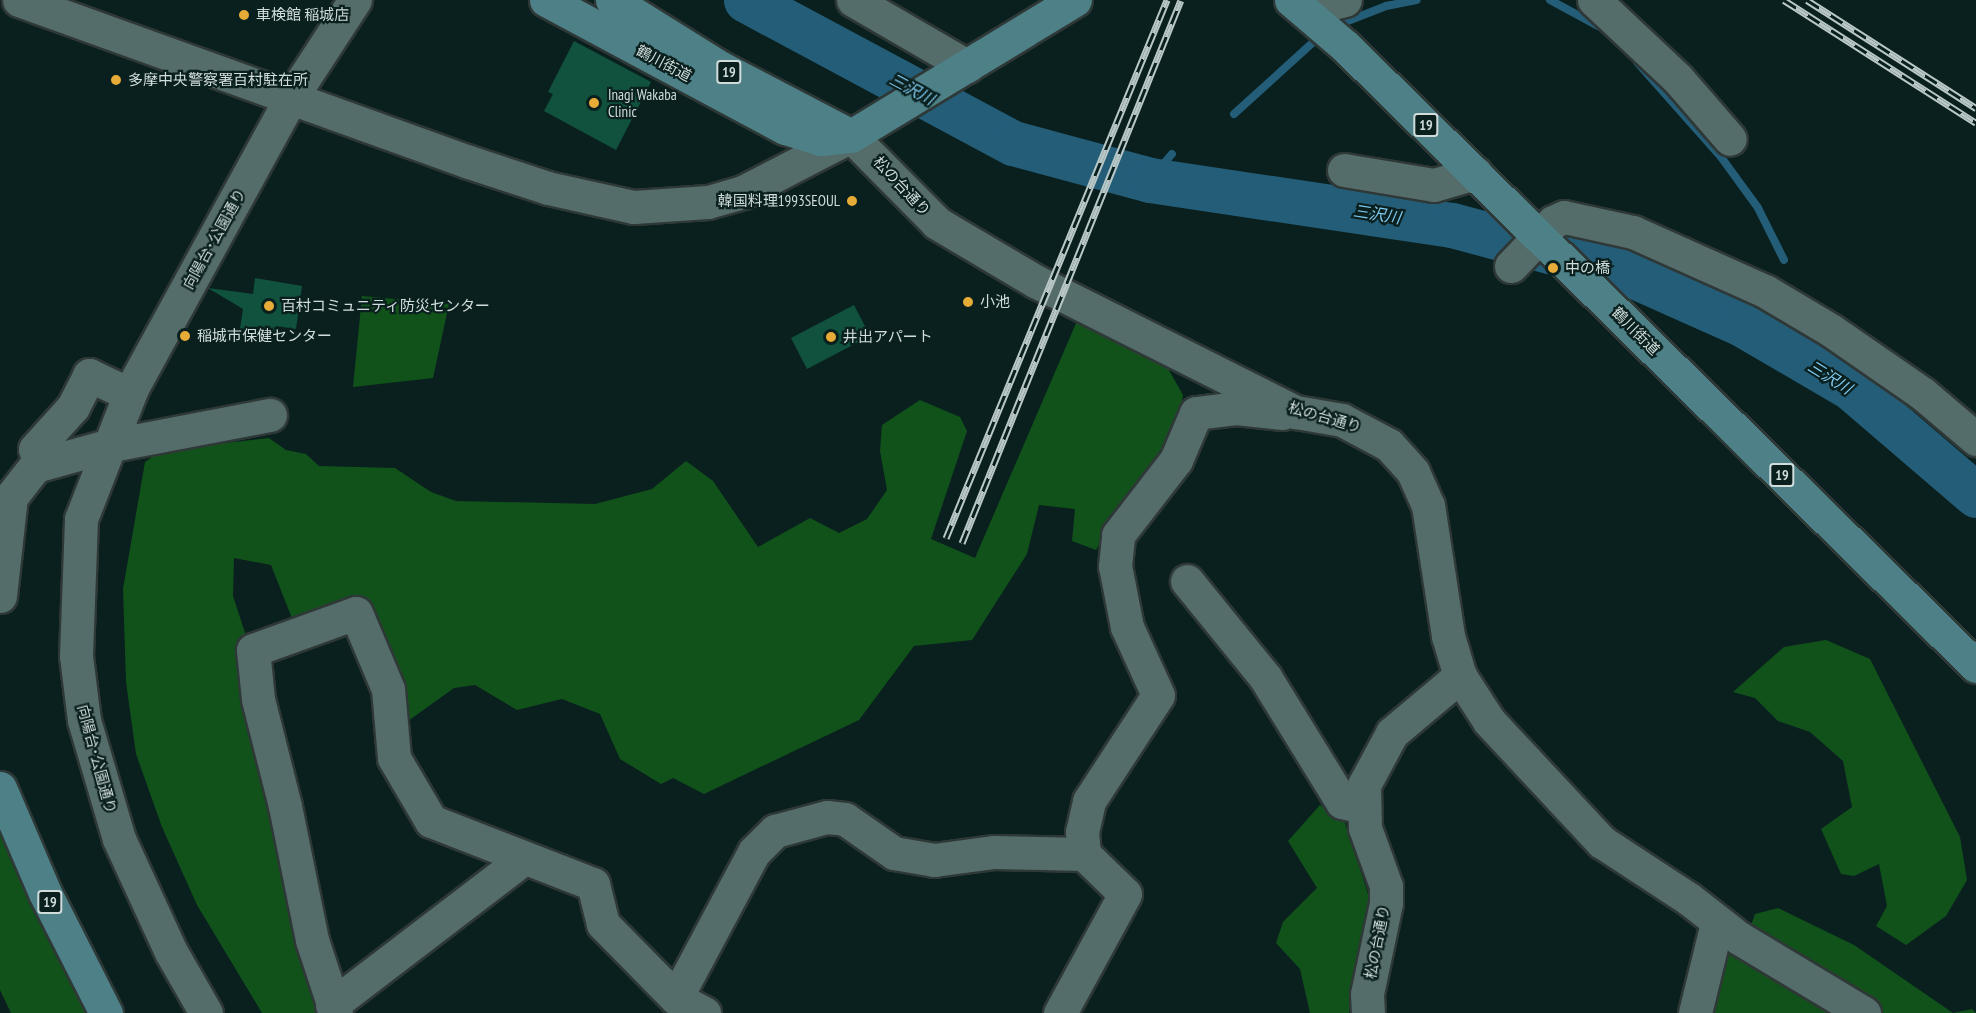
<!DOCTYPE html>
<meta charset="utf-8">
<style>
body{margin:0}
#map{position:relative;width:1976px;height:1013px;overflow:hidden;background:#0a201e;font-family:"PT Sans Narrow","Noto Sans JP",sans-serif}
div>[style]{position:absolute}
[style*='--x']{left:calc(var(--x)*1px);top:calc(var(--y)*1px);width:calc(var(--w)*1px);rotate:calc(var(--a)*1deg)}
.green>*{inset:0;background:#10521a}
.stream>*{height:8px;margin:-4px;padding:0 4px;transform-origin:4px;border-radius:4px;background:#245d78}
.river>*{height:45px;margin:-22.5px;padding:0 22.5px;transform-origin:22.5px;border-radius:22.5px;background:#245d78}
.building>*{inset:0;background:#10523e}
.roads{filter:drop-shadow(2px 0 #2e3837) drop-shadow(-2px 0 #2e3837) drop-shadow(0 2px #2e3837) drop-shadow(0 -2px #2e3837)}
.minor>*{height:33px;margin:-16.5px;padding:0 16.5px;transform-origin:16.5px;border-radius:16.5px;background:#546c6a}
.major>*{height:33px;margin:-16.5px;padding:0 16.5px;transform-origin:16.5px;border-radius:16.5px;background:#4d8087}
.rail>*{height:7px;margin-top:-3.5px;transform-origin:0;background:repeating-linear-gradient(90deg,#0a201e 0 14px,#b9c8c6 0 28px);box-sizing:border-box;border-block:2px solid #b9c8c6}
.dots>*{width:16px;height:16px;translate:-50% -50%;box-sizing:border-box;border:3px solid #0a201e;border-radius:50%}
span{translate:-50% -50%;white-space:nowrap;text-align:center;line-height:1.15;-webkit-text-stroke:4.5px #0a201e;paint-order:stroke}
.shield-label span{padding:2px 4px;background:#0a201e;border:2px solid;border-radius:4px;-webkit-text-stroke-width:0}
.shield-label{font-size:14px;color:#d0dddc;font-weight:700}
.poi-label{font-size:15px;color:#d0dddc}
.left{translate:0 -50%;text-align:left}
.right{translate:-100% -50%;text-align:right}
.street-label{font-size:15px;color:#d0dddc}
.water-label{font-size:16px;color:#7fc9ef;font-style:italic}
</style>
<div id="map">
<div class="green">
<div style="clip-path:polygon(362px 296px,449px 304px,433px 378px,353px 387px)"></div>
<div style="clip-path:polygon(1080px 314px,1162px 358px,1183px 395px,1177px 434px,1146px 469px,1096px 550px,1072px 541px,1075px 509px,1039px 505px,1027px 554px,972px 640px,914px 646px,859px 720px,704px 794px,673px 778px,661px 784px,620px 759px,600px 714px,562px 699px,517px 710px,475px 685px,454px 688px,401px 726px,363px 603px,295px 626px,271px 565px,234px 558px,233px 596px,247px 639px,322px 1013px,262px 1013px,197px 905px,162px 827px,136px 754px,126px 682px,123px 589px,145px 462px,162px 450px,269px 438px,286px 450px,306px 454px,319px 466px,395px 468px,431px 492px,456px 501px,595px 504px,652px 489px,686px 461px,713px 481px,758px 547px,810px 518px,839px 533px,867px 519px,887px 490px,880px 451px,882px 425px,920px 400px,960px 417px,967px 431px,931px 539px,975px 558px)"></div>
<div style="clip-path:polygon(1826px 640px,1870px 659px,1960px 837px,1967px 880px,1946px 916px,1906px 945px,1876px 926px,1887px 906px,1879px 864px,1854px 876px,1841px 874px,1821px 829px,1852px 807px,1843px 761px,1810px 732px,1778px 721px,1755px 698px,1733px 692px,1784px 647px)"></div>
<div style="clip-path:polygon(1320px 805px,1345px 823px,1370px 900px,1349px 1013px,1310px 1013px,1300px 969px,1276px 943px,1283px 922px,1317px 888px,1288px 841px)"></div>
<div style="clip-path:polygon(0 816px,89px 1013px,11px 1013px,0 990px)"></div>
<div style="clip-path:polygon(1778px 908px,1854px 945px,1953px 1013px,1972px 1009px,1976px 1013px,1701px 1013px,1723px 937px,1743px 947px,1755px 914px)"></div>
</div>
<div class="stream">
<div style="--x:1550;--y:0;--w:55;--a:28.4"></div>
<div style="--x:1335;--y:26;--w:55;--a:-21.4"></div>
<div style="--x:1386;--y:6;--w:31;--a:-11"></div>
<div style="--x:1637;--y:62;--w:127;--a:48.5"></div>
<div style="--x:1721;--y:157;--w:63;--a:54"></div>
<div style="--x:1758;--y:208;--w:58;--a:63.4"></div>
<div style="--x:1234;--y:114;--w:116;--a:-42.2"></div>
<div style="--x:1150;--y:180;--w:34;--a:-50"></div>
</div>
<div class="river">
<div style="--x:746;--y:0;--w:303;--a:28.2"></div>
<div style="--x:1013;--y:143;--w:142;--a:15.1"></div>
<div style="--x:1150;--y:180;--w:305;--a:8.5"></div>
<div style="--x:1452;--y:225;--w:177;--a:15.1"></div>
<div style="--x:1623;--y:271;--w:130;--a:24"></div>
<div style="--x:1742;--y:324;--w:125;--a:30.3"></div>
<div style="--x:1850;--y:387;--w:166;--a:40.6"></div>
</div>
<div class="building">
<div style="clip-path:polygon(574px 41px,651px 82px,616px 150px,544px 111px,553px 94px,548px 92px)"></div>
<div style="clip-path:polygon(255px 278px,302px 286px,296px 329px,276px 326px,275px 334px,240px 329px,243px 309px,208px 288px,253px 294px)"></div>
<div style="clip-path:polygon(854px 305px,870px 336px,807px 369px,791px 338px)"></div>
</div>
<div class="roads">
<div class="minor">
<div style="--x:19;--y:0;--w:475;--a:19.8"></div>
<div style="--x:466;--y:161;--w:86;--a:18.2"></div>
<div style="--x:548;--y:188;--w:88;--a:12.5"></div>
<div style="--x:634;--y:207;--w:74;--a:-3.9"></div>
<div style="--x:708;--y:202;--w:36;--a:-16"></div>
<div style="--x:743;--y:192;--w:122;--a:-27.4"></div>
<div style="--x:851;--y:136;--w:122;--a:45.3"></div>
<div style="--x:937;--y:223;--w:114;--a:30.6"></div>
<div style="--x:1035;--y:281;--w:292;--a:26.7"></div>
<div style="--x:1296;--y:412;--w:47;--a:9.9"></div>
<div style="--x:1342;--y:420;--w:53;--a:28"></div>
<div style="--x:1389;--y:445;--w:36;--a:48"></div>
<div style="--x:1413;--y:472;--w:36;--a:66"></div>
<div style="--x:1428;--y:505;--w:133;--a:81.3"></div>
<div style="--x:1448;--y:636;--w:42;--a:73.3"></div>
<div style="--x:1460;--y:676;--w:54;--a:57.2"></div>
<div style="--x:1489;--y:721;--w:166;--a:47"></div>
<div style="--x:1602;--y:842;--w:104;--a:33.2"></div>
<div style="--x:1689;--y:899;--w:63;--a:38"></div>
<div style="--x:1739;--y:938;--w:146;--a:31"></div>
<div style="--x:853;--y:0;--w:132;--a:30.1"></div>
<div style="--x:1594;--y:0;--w:115;--a:43.2"></div>
<div style="--x:1678;--y:79;--w:79;--a:49.1"></div>
<div style="--x:1305;--y:10;--w:41;--a:-14"></div>
<div style="--x:1344;--y:170;--w:91;--a:9.5"></div>
<div style="--x:1434;--y:185;--w:43;--a:-16.3"></div>
<div style="--x:1511;--y:266;--w:61;--a:-46.3"></div>
<div style="--x:1553;--y:222;--w:12;--a:-24"></div>
<div style="--x:1564;--y:217;--w:71;--a:12.3"></div>
<div style="--x:1633;--y:232;--w:145;--a:24.1"></div>
<div style="--x:1765;--y:291;--w:78;--a:30.8"></div>
<div style="--x:1832;--y:331;--w:111;--a:34.7"></div>
<div style="--x:1923;--y:394;--w:70;--a:40.3"></div>
<div style="--x:45;--y:462;--w:16;--a:-128"></div>
<div style="--x:35;--y:449;--w:57;--a:-47.9"></div>
<div style="--x:73;--y:407;--w:36;--a:-63"></div>
<div style="--x:89;--y:375;--w:44;--a:25.4"></div>
<div style="--x:1187;--y:581;--w:124;--a:50.9"></div>
<div style="--x:1265;--y:677;--w:147;--a:58.4"></div>
<div style="--x:1342;--y:802;--w:21;--a:14"></div>
<div style="--x:0;--y:596;--w:100;--a:-83.7"></div>
<div style="--x:11;--y:497;--w:39;--a:-52"></div>
<div style="--x:35;--y:466;--w:75;--a:-15.5"></div>
<div style="--x:107;--y:446;--w:166;--a:-10.8"></div>
<div style="--x:1084;--y:854;--w:22;--a:-95"></div>
<div style="--x:1082;--y:832;--w:32;--a:-77"></div>
<div style="--x:1089;--y:801;--w:126;--a:-56.9"></div>
<div style="--x:1158;--y:695;--w:75;--a:-114.5"></div>
<div style="--x:1127;--y:627;--w:62;--a:-101.1"></div>
<div style="--x:1115;--y:566;--w:31;--a:-84"></div>
<div style="--x:1118;--y:535;--w:95;--a:-52.3"></div>
<div style="--x:1176;--y:460;--w:51;--a:-66.9"></div>
<div style="--x:1196;--y:413;--w:40;--a:-7.1"></div>
<div style="--x:1236;--y:408;--w:47;--a:6.1"></div>
<div style="--x:676;--y:998;--w:166;--a:-61.9"></div>
<div style="--x:754;--y:852;--w:30;--a:-45"></div>
<div style="--x:775;--y:831;--w:54;--a:-15.1"></div>
<div style="--x:827;--y:817;--w:18;--a:6"></div>
<div style="--x:845;--y:819;--w:60;--a:34.8"></div>
<div style="--x:894;--y:853;--w:41;--a:9.9"></div>
<div style="--x:934;--y:860;--w:61;--a:-7.6"></div>
<div style="--x:994;--y:852;--w:90;--a:1.3"></div>
<div style="--x:1084;--y:854;--w:57;--a:44.3"></div>
<div style="--x:1125;--y:894;--w:136;--a:118.6"></div>
<div style="--x:332;--y:1005;--w:242;--a:-37.4"></div>
<div style="--x:206;--y:1013;--w:70;--a:-119.8"></div>
<div style="--x:171;--y:952;--w:124;--a:-114.7"></div>
<div style="--x:119;--y:839;--w:124;--a:-106.4"></div>
<div style="--x:84;--y:720;--w:64;--a:-97.1"></div>
<div style="--x:76;--y:656;--w:137;--a:-87.9"></div>
<div style="--x:81;--y:519;--w:141;--a:-68.7"></div>
<div style="--x:132;--y:388;--w:331;--a:-61.3"></div>
<div style="--x:291;--y:98;--w:117;--a:-56.9"></div>
<div style="--x:336;--y:1013;--w:77;--a:-108.2"></div>
<div style="--x:312;--y:940;--w:137;--a:-101.4"></div>
<div style="--x:285;--y:806;--w:110;--a:-104.2"></div>
<div style="--x:258;--y:699;--w:49;--a:-95.8"></div>
<div style="--x:253;--y:650;--w:109;--a:-19.8"></div>
<div style="--x:356;--y:613;--w:82;--a:67.2"></div>
<div style="--x:388;--y:689;--w:69;--a:85"></div>
<div style="--x:394;--y:758;--w:73;--a:59.6"></div>
<div style="--x:431;--y:821;--w:174;--a:21.3"></div>
<div style="--x:593;--y:884;--w:41;--a:76"></div>
<div style="--x:603;--y:924;--w:104;--a:45.4"></div>
<div style="--x:676;--y:998;--w:32;--a:28"></div>
<div style="--x:1368;--y:1013;--w:19;--a:-93"></div>
<div style="--x:1367;--y:994;--w:93;--a:-78.2"></div>
<div style="--x:1386;--y:903;--w:17;--a:-90"></div>
<div style="--x:1386;--y:886;--w:62;--a:-109.9"></div>
<div style="--x:1365;--y:828;--w:43;--a:-91.3"></div>
<div style="--x:1364;--y:785;--w:59;--a:-61.7"></div>
<div style="--x:1392;--y:733;--w:89;--a:-40"></div>
<div style="--x:1695;--y:1013;--w:93;--a:-76.3"></div>
</div>
<div class="major">
<div style="--x:546;--y:0;--w:271;--a:28.2"></div>
<div style="--x:785;--y:128;--w:38;--a:17"></div>
<div style="--x:821;--y:139;--w:30;--a:-6"></div>
<div style="--x:851;--y:136;--w:262;--a:-31.3"></div>
<div style="--x:612;--y:0;--w:128;--a:32"></div>
<div style="--x:721;--y:68;--w:136;--a:27.5"></div>
<div style="--x:1291;--y:0;--w:72;--a:40.5"></div>
<div style="--x:1346;--y:47;--w:883;--a:44.5"></div>
<div style="--x:0;--y:788;--w:114;--a:66.8"></div>
<div style="--x:45;--y:893;--w:135;--a:63.1"></div>
</div>
</div>
<div class="rail">
<div style="--x:1784;--y:0;--w:228;--a:32.6"></div>
<div style="--x:1807;--y:0;--w:201;--a:32.6"></div>
<div style="--x:946;--y:538;--w:582;--a:-67.67"></div>
<div style="--x:962;--y:543;--w:585;--a:-68.04"></div>
</div>
<div class="dots">
<div style="left:244px;top:15px;background:#e7ac37"></div>
<div style="left:116px;top:80px;background:#e7ac37"></div>
<div style="left:594px;top:103px;background:#e7ac37"></div>
<div style="left:852px;top:201px;background:#e7ac37"></div>
<div style="left:1553px;top:268px;background:#e7ac37"></div>
<div style="left:968px;top:302px;background:#e7ac37"></div>
<div style="left:269px;top:306px;background:#e7ac37"></div>
<div style="left:185px;top:336px;background:#e7ac37"></div>
<div style="left:831px;top:337px;background:#e7ac37"></div>
</div>
<div class="shield-label">
<span style="left:729px;top:72px">19</span>
<span style="left:1426px;top:125px">19</span>
<span style="left:1782px;top:475px">19</span>
<span style="left:50px;top:902px">19</span>
</div>
<div class="poi-label">
<span class="left" style="left:256px;top:15px">車検館 稲城店</span>
<span class="left" style="left:128px;top:80px">多摩中央警察署百村駐在所</span>
<span class="left" style="left:608px;top:103px">Inagi Wakaba<br>Clinic</span>
<span class="right" style="left:840px;top:201px">韓国料理1993SEOUL</span>
<span class="left" style="left:1565px;top:268px">中の橋</span>
<span class="left" style="left:980px;top:302px">小池</span>
<span class="left" style="left:281px;top:306px">百村コミュニティ防災センター</span>
<span class="left" style="left:197px;top:336px">稲城市保健センター</span>
<span class="left" style="left:843px;top:337px">井出アパート</span>
</div>
<div class="street-label">
<span style="left:664px;top:63px;rotate:28deg">鶴川街道</span>
<span style="left:902px;top:186px;rotate:47deg">松の台通り</span>
<span style="left:214px;top:239px;rotate:-61deg">向陽台･公園通り</span>
<span style="left:1636px;top:331px;rotate:45deg">鶴川街道</span>
<span style="left:1325px;top:417px;rotate:16deg">松の台通り</span>
<span style="left:97px;top:759px;rotate:75deg">向陽台･公園通り</span>
<span style="left:1377px;top:942px;rotate:-79deg">松の台通り</span>
</div>
<div class="water-label">
<span style="left:912px;top:89px;rotate:28deg">三沢川</span>
<span style="left:1377px;top:214px;rotate:9deg">三沢川</span>
<span style="left:1830px;top:377px;rotate:32deg">三沢川</span>
</div>
</div>
